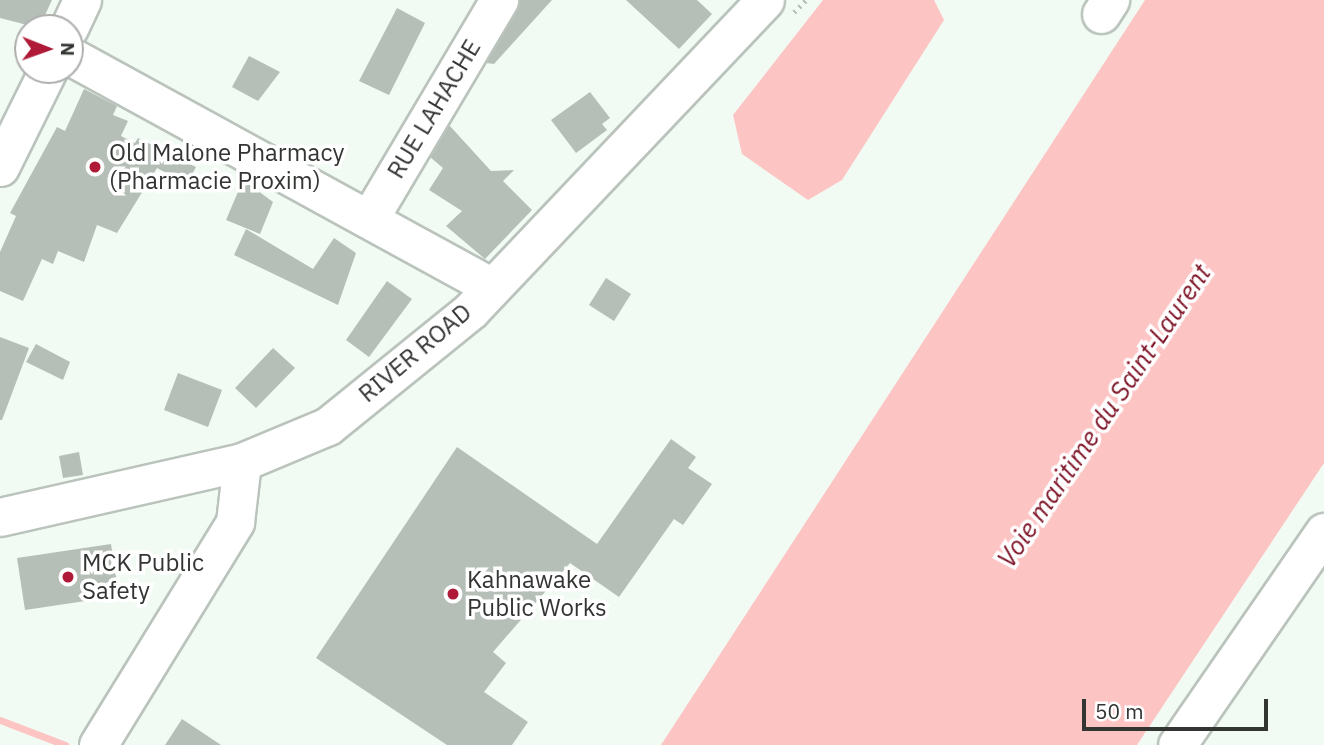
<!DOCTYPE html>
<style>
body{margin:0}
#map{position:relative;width:1324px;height:745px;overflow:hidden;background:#f2fbf3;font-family:"IBM Plex Sans",sans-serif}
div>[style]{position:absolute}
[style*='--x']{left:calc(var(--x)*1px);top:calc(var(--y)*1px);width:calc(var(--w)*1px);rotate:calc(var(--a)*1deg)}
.water>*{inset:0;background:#fdc4c4}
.stream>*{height:7px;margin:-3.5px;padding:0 3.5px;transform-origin:3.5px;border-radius:3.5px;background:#fdc4c4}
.building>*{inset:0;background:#b5beb7}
.path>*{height:4.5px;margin-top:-2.25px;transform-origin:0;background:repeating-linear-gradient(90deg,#b8bfb9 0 2px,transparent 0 7px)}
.roads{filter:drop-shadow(2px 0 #bac3bc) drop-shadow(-2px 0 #bac3bc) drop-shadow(0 2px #bac3bc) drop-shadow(0 -2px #bac3bc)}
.minor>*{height:37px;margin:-18.5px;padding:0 18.5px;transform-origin:18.5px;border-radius:18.5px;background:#fff}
.dots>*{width:19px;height:19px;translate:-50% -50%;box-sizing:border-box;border:4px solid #fff;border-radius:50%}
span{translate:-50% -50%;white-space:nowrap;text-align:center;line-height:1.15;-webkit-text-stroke:7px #fff;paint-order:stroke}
.street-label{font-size:24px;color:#323532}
.poi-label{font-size:24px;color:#323532}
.left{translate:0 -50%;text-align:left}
.water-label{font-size:26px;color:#7e1427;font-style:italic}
.north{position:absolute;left:14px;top:14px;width:70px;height:70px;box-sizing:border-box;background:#fff;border:2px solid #adaead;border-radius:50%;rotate:91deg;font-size:19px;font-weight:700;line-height:28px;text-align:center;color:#323532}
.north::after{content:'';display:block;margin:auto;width:24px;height:32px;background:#ae1a37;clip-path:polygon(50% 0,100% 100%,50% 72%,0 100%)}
.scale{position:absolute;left:1082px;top:699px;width:186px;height:32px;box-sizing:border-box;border:4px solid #323532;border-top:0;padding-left:9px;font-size:21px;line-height:24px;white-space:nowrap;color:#323532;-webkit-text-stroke:5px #fff;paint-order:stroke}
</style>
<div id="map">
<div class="water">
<div style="clip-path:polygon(823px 0,934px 0,944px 20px,842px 180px,808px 200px,742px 154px,733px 115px)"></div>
<div style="clip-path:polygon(1145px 0,1324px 0,1324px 463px,1137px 745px,661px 745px)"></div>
</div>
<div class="stream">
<div style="--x:0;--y:720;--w:70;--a:21"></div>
</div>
<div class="building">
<div style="clip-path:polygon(0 0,52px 0,39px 28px,0 18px)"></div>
<div style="clip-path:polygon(520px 0,552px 0,494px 64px,486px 63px)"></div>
<div style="clip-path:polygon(626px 0,697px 0,712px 14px,679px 49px)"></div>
<div style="clip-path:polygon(397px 8px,425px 23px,389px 95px,359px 81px)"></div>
<div style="clip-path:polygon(249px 56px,280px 72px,258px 101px,232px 87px)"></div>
<div style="clip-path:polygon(84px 89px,117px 106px,113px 115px,128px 121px,121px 136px,135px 143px,138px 138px,196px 167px,187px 184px,157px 168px,117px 233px,97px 225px,84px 262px,58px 251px,53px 264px,42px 259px,23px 301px,0 291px,0 252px,16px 216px,10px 213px,57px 127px,65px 131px)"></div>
<div style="clip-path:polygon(590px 92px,610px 118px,602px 124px,607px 130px,576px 153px,551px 120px)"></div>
<div style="clip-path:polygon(449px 125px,491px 171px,514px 170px,503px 181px,532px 210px,485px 259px,446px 226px,462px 211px,429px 190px,443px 168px,430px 157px)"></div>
<div style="clip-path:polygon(243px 180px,273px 202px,260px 234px,226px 220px)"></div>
<div style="clip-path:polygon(246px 229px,313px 269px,334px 238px,356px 253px,338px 305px,234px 255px)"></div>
<div style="clip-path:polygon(606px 278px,631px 294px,614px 321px,589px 305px)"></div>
<div style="clip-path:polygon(387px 281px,412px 299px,369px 357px,346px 340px)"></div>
<div style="clip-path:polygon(0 337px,29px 348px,2px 420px,0 420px)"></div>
<div style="clip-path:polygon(36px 344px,70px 362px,63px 380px,26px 362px)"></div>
<div style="clip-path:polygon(273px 348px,295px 368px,256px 408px,235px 388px)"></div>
<div style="clip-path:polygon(178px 373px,222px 390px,208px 427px,164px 410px)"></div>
<div style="clip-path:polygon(671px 439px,696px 457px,688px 468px,712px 484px,683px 525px,674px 519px,619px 597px,570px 563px,493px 652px,506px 663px,484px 692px,528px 722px,512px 745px,447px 745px,316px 658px,457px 447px,597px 544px)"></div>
<div style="clip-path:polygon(79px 452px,83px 475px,63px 478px,59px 456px)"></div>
<div style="clip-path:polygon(111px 544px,119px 596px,25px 610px,17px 558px)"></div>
<div style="clip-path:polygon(182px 719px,221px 745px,165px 745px)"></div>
</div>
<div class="path">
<div style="--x:794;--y:12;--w:17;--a:-45"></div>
</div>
<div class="roads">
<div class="minor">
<div style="--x:1101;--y:14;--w:17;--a:-57"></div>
<div style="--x:69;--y:28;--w:31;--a:-65"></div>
<div style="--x:70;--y:56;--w:477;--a:28.7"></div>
<div style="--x:0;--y:167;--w:108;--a:-63.7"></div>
<div style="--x:369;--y:219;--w:255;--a:-59.3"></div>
<div style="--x:0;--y:517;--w:248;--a:-12.8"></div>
<div style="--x:242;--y:462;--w:93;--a:-22.7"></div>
<div style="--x:328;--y:426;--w:184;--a:-39"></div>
<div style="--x:471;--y:310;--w:427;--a:-46.5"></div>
<div style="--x:98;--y:745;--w:262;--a:-58.4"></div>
<div style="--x:235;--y:522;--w:60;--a:-83.3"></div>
<div style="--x:1177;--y:745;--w:259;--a:-55.4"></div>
</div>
</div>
<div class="dots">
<div style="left:95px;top:167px;background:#ae1a37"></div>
<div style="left:68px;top:577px;background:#ae1a37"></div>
<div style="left:453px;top:594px;background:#ae1a37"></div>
</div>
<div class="street-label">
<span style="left:434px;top:109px;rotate:-59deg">RUE LAHACHE</span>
<span style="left:415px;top:353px;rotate:-40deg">RIVER ROAD</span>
</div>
<div class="poi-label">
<span class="left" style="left:109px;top:167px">Old Malone Pharmacy<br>(Pharmacie Proxim)</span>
<span class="left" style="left:82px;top:577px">MCK Public<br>Safety</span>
<span class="left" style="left:467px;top:594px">Kahnawake<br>Public Works</span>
</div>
<div class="water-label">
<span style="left:1104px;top:416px;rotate:-56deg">Voie maritime du Saint-Laurent</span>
</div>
<div class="north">N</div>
<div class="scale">50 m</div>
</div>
